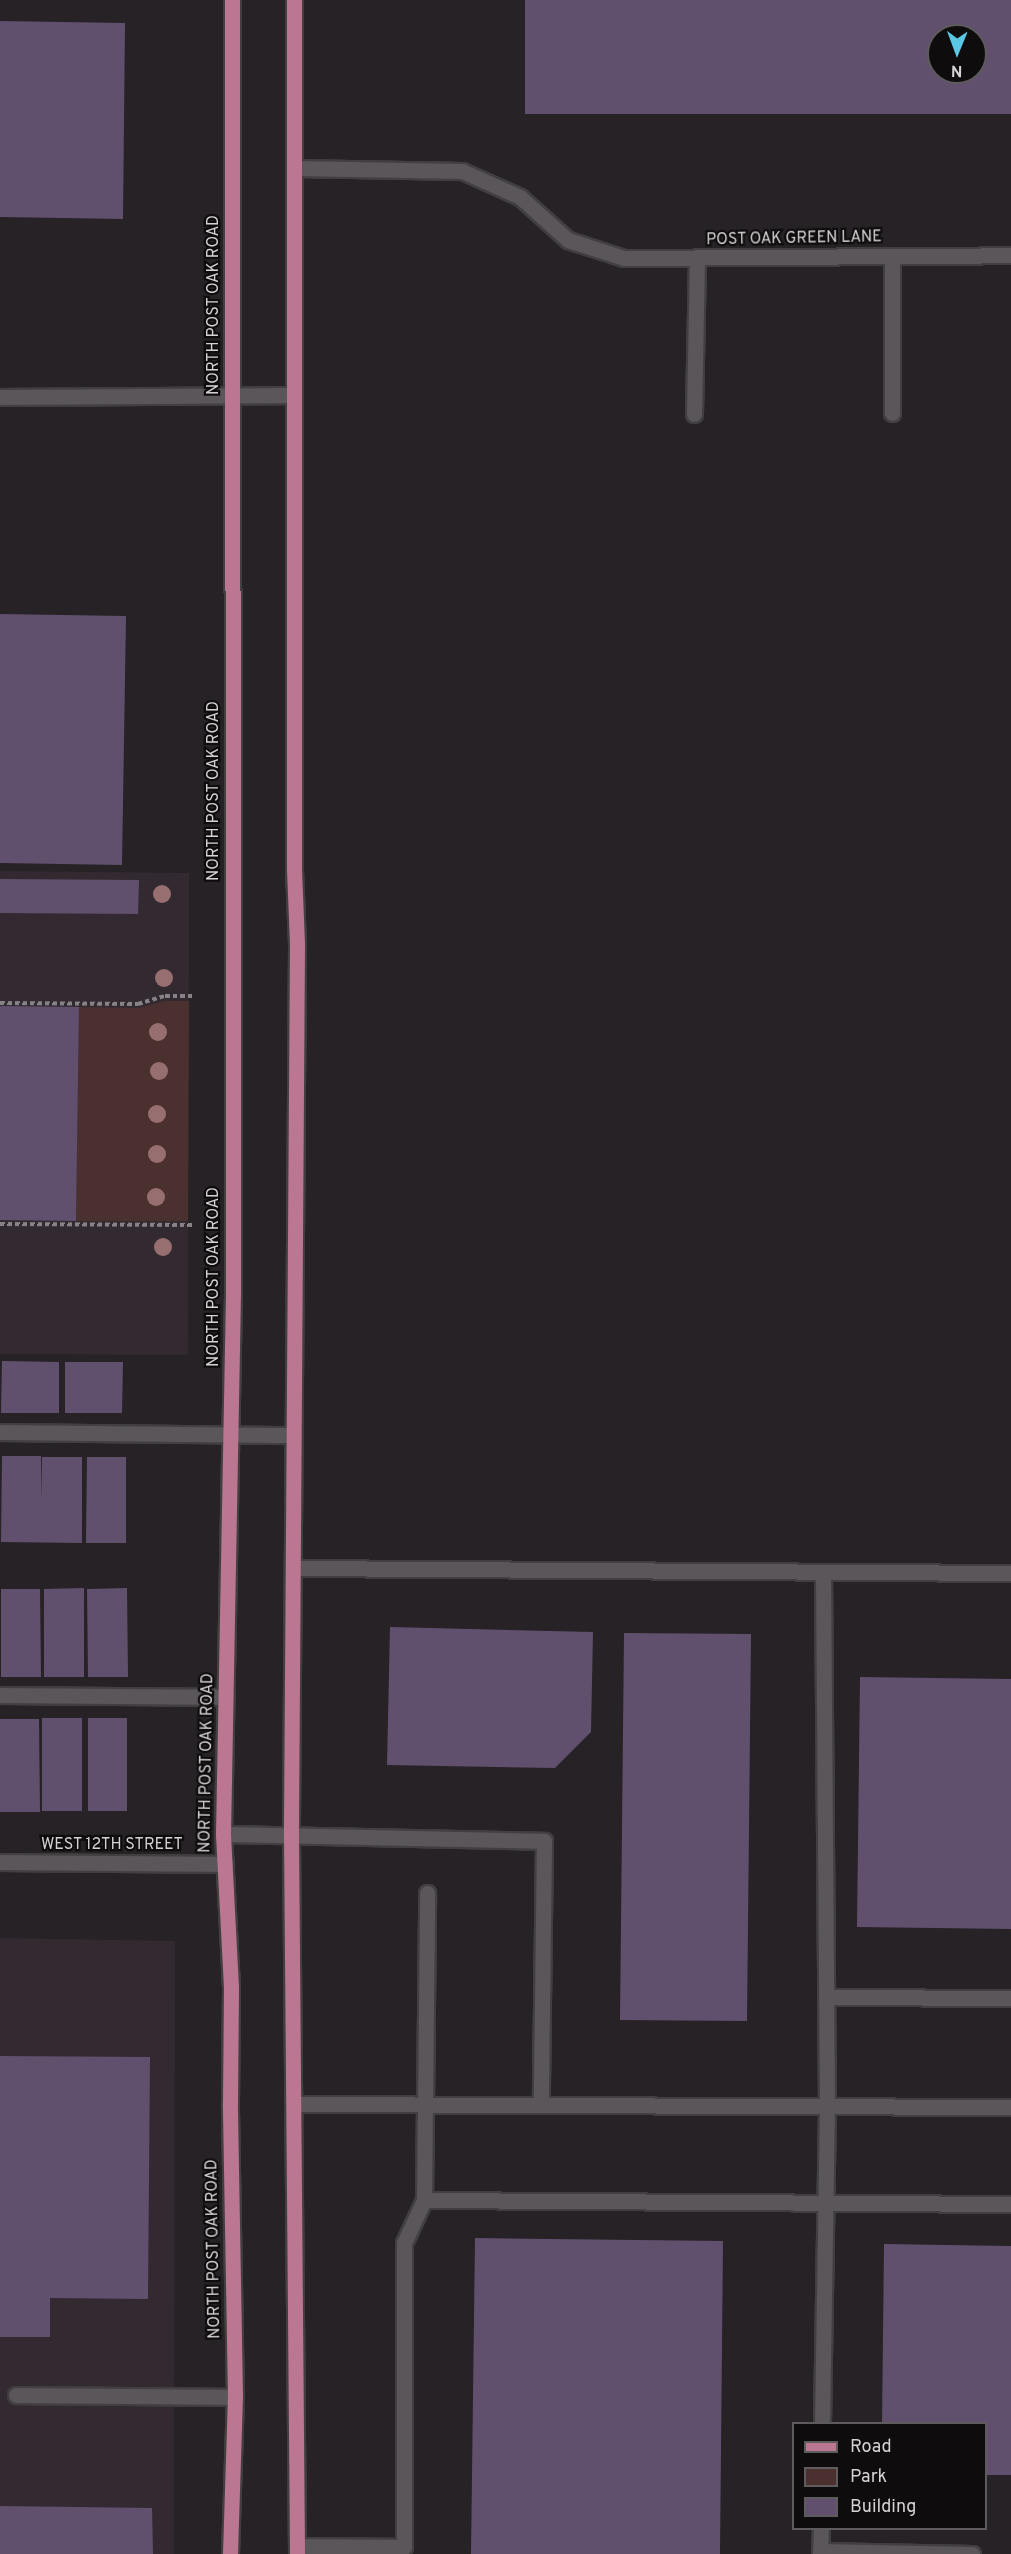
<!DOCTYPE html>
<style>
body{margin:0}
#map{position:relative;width:1011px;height:2554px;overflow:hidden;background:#262225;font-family:Overpass,sans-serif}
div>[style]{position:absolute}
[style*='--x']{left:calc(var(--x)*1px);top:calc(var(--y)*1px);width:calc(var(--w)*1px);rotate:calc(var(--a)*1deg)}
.built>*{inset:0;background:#332a31}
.green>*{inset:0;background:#4b3030}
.building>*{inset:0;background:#614f6e}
.path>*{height:4px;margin-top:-2px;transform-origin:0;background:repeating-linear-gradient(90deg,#868285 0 4.5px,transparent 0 7.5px)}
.roads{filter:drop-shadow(2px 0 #423f41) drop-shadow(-2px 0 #423f41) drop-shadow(0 2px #423f41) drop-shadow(0 -2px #423f41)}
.minor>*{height:15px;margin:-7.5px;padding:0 7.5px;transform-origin:7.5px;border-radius:7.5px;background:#5a5659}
.major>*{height:15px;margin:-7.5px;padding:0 7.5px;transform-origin:7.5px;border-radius:7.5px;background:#bb7692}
.trees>*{width:18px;height:18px;margin:-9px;border-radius:50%;background:#986f70}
span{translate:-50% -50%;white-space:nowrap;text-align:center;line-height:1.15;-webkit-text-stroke:4.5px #0e0c0d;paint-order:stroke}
.street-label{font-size:16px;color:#d5d2d4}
.legend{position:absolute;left:792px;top:2422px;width:195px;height:108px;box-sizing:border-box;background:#0e0c0d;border:2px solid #5e5b5d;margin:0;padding:8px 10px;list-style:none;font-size:18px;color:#d5d2d4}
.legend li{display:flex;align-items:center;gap:12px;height:30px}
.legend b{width:30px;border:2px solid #5e5b5d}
.north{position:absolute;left:927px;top:24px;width:60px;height:60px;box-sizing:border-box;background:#0e0c0d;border:2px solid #5e5b5d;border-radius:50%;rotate:181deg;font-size:16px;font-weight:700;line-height:24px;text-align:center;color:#d5d2d4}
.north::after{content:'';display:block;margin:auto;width:21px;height:27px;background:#5ac8e5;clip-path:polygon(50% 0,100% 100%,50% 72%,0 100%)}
</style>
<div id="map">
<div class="built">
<div style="clip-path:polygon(0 871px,189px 873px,188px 1355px,0 1354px)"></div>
<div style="clip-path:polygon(0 1938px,175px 1941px,174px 2554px,0 2554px)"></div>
</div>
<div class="green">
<div style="clip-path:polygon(165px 1001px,189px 1001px,188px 1221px,76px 1221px,79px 1007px,139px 1008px)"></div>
</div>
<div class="building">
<div style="clip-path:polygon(evenodd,525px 0,1011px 0,1011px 114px,525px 114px,525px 0,939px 36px,975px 36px,975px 72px,939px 72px,939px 36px)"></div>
<div style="clip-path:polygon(0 21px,125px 23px,123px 219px,0 217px)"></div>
<div style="clip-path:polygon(0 614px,126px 616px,122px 865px,0 863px)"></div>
<div style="clip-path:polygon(0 879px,139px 880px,138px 914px,0 913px)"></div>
<div style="clip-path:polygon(0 1006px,79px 1007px,76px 1221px,0 1220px)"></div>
<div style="clip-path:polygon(2px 1361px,59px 1362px,59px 1413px,1px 1413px)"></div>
<div style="clip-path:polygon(65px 1362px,123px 1362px,122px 1413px,65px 1413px)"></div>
<div style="clip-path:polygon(2px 1456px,41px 1456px,41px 1501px,42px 1457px,82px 1457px,82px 1543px,1px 1542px)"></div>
<div style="clip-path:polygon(87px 1457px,126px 1457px,126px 1543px,86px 1543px)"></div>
<div style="clip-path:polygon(84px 1588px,84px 1677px,44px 1677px,44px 1589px)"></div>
<div style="clip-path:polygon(127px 1588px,128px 1677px,88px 1677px,87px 1589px)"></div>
<div style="clip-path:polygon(1px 1589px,40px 1589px,41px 1677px,1px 1677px)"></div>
<div style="clip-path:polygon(390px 1627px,593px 1632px,591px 1732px,555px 1768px,387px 1765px)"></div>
<div style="clip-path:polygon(624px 1633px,751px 1634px,747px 2021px,620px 2020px)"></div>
<div style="clip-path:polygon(860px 1677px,1011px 1679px,1011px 1929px,857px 1927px)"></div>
<div style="clip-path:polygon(42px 1718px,82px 1718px,82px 1811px,42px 1811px)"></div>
<div style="clip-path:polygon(88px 1718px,127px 1718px,127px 1811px,88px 1811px)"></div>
<div style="clip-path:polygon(0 1719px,39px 1719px,40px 1812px,0 1812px)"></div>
<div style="clip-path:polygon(0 2056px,150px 2057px,148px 2299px,50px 2298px,50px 2337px,0 2337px)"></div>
<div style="clip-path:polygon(475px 2238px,723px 2241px,720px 2554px,471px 2554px)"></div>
<div style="clip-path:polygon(884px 2244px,1011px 2246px,1011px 2475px,986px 2475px,986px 2424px,882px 2424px)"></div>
<div style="clip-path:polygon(0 2506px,152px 2508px,153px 2554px,0 2554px)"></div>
</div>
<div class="path">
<div style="--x:0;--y:1003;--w:138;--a:0.4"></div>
<div style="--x:138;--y:1004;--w:28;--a:-17"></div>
<div style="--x:165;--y:996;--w:30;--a:0"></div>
<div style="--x:0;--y:1224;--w:195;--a:0.3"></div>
</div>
<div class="roads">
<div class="minor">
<div style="--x:294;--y:168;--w:168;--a:1"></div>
<div style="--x:462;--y:171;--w:64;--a:24.1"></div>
<div style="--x:520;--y:197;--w:64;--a:41.9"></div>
<div style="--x:568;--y:240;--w:59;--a:17.8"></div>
<div style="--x:624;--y:258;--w:387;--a:-0.4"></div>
<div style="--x:892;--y:256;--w:157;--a:90"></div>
<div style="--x:0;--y:397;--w:294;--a:-0.4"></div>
<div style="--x:694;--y:414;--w:156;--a:-88.9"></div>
<div style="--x:0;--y:1432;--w:293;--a:0.6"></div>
<div style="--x:293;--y:1568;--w:718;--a:0.4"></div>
<div style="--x:0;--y:1695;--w:226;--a:0.5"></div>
<div style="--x:223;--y:1834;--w:321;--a:1.2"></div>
<div style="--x:544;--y:1841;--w:263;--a:90.7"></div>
<div style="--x:0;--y:1862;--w:225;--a:0.5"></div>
<div style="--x:826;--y:1997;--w:185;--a:0.3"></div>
<div style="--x:294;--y:2104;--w:717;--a:0.24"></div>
<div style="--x:424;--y:2200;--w:587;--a:0.39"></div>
<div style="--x:16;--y:2395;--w:219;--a:0.5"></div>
<div style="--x:822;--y:2424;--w:318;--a:-89.1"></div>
<div style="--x:827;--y:2106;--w:534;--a:-90.43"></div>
<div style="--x:297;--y:2546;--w:107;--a:0.5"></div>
<div style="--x:404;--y:2547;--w:304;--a:-90"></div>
<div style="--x:404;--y:2243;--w:47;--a:-65.1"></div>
<div style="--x:424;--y:2200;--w:307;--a:-89.4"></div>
<div style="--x:820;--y:2551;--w:152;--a:1.1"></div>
<div style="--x:820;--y:2554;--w:26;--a:-88"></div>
</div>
<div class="major">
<div style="--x:294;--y:0;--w:869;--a:90"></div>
<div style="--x:294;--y:869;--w:76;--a:87.7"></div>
<div style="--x:297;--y:945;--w:891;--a:90.39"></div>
<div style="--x:291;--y:1836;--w:718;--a:89.52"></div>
<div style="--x:230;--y:2554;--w:157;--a:-88.2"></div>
<div style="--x:235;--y:2397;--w:294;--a:-91"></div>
<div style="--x:230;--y:2103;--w:116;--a:-89.5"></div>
<div style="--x:231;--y:1987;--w:153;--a:-93"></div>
<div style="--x:223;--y:1834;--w:542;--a:-88.94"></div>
<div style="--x:233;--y:1292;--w:1292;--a:-90.04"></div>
</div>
</div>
<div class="trees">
<div style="left:162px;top:894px"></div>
<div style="left:164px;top:978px"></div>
<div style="left:158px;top:1032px"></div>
<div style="left:159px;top:1071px"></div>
<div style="left:157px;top:1114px"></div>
<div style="left:157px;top:1154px"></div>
<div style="left:156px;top:1197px"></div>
<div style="left:163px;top:1247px"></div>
</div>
<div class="street-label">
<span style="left:794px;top:239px;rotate:-1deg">POST OAK GREEN LANE</span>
<span style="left:214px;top:305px;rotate:-90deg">NORTH POST OAK ROAD</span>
<span style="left:214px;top:791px;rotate:-90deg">NORTH POST OAK ROAD</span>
<span style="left:214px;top:1277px;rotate:-90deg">NORTH POST OAK ROAD</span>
<span style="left:207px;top:1763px;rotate:-89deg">NORTH POST OAK ROAD</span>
<span style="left:112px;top:1845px">WEST 12TH STREET</span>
<span style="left:214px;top:2249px;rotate:-91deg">NORTH POST OAK ROAD</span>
</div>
<ul class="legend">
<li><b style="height:8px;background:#bb7692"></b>Road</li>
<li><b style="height:16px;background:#4b3030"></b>Park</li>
<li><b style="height:16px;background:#614f6e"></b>Building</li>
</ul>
<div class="north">N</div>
</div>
